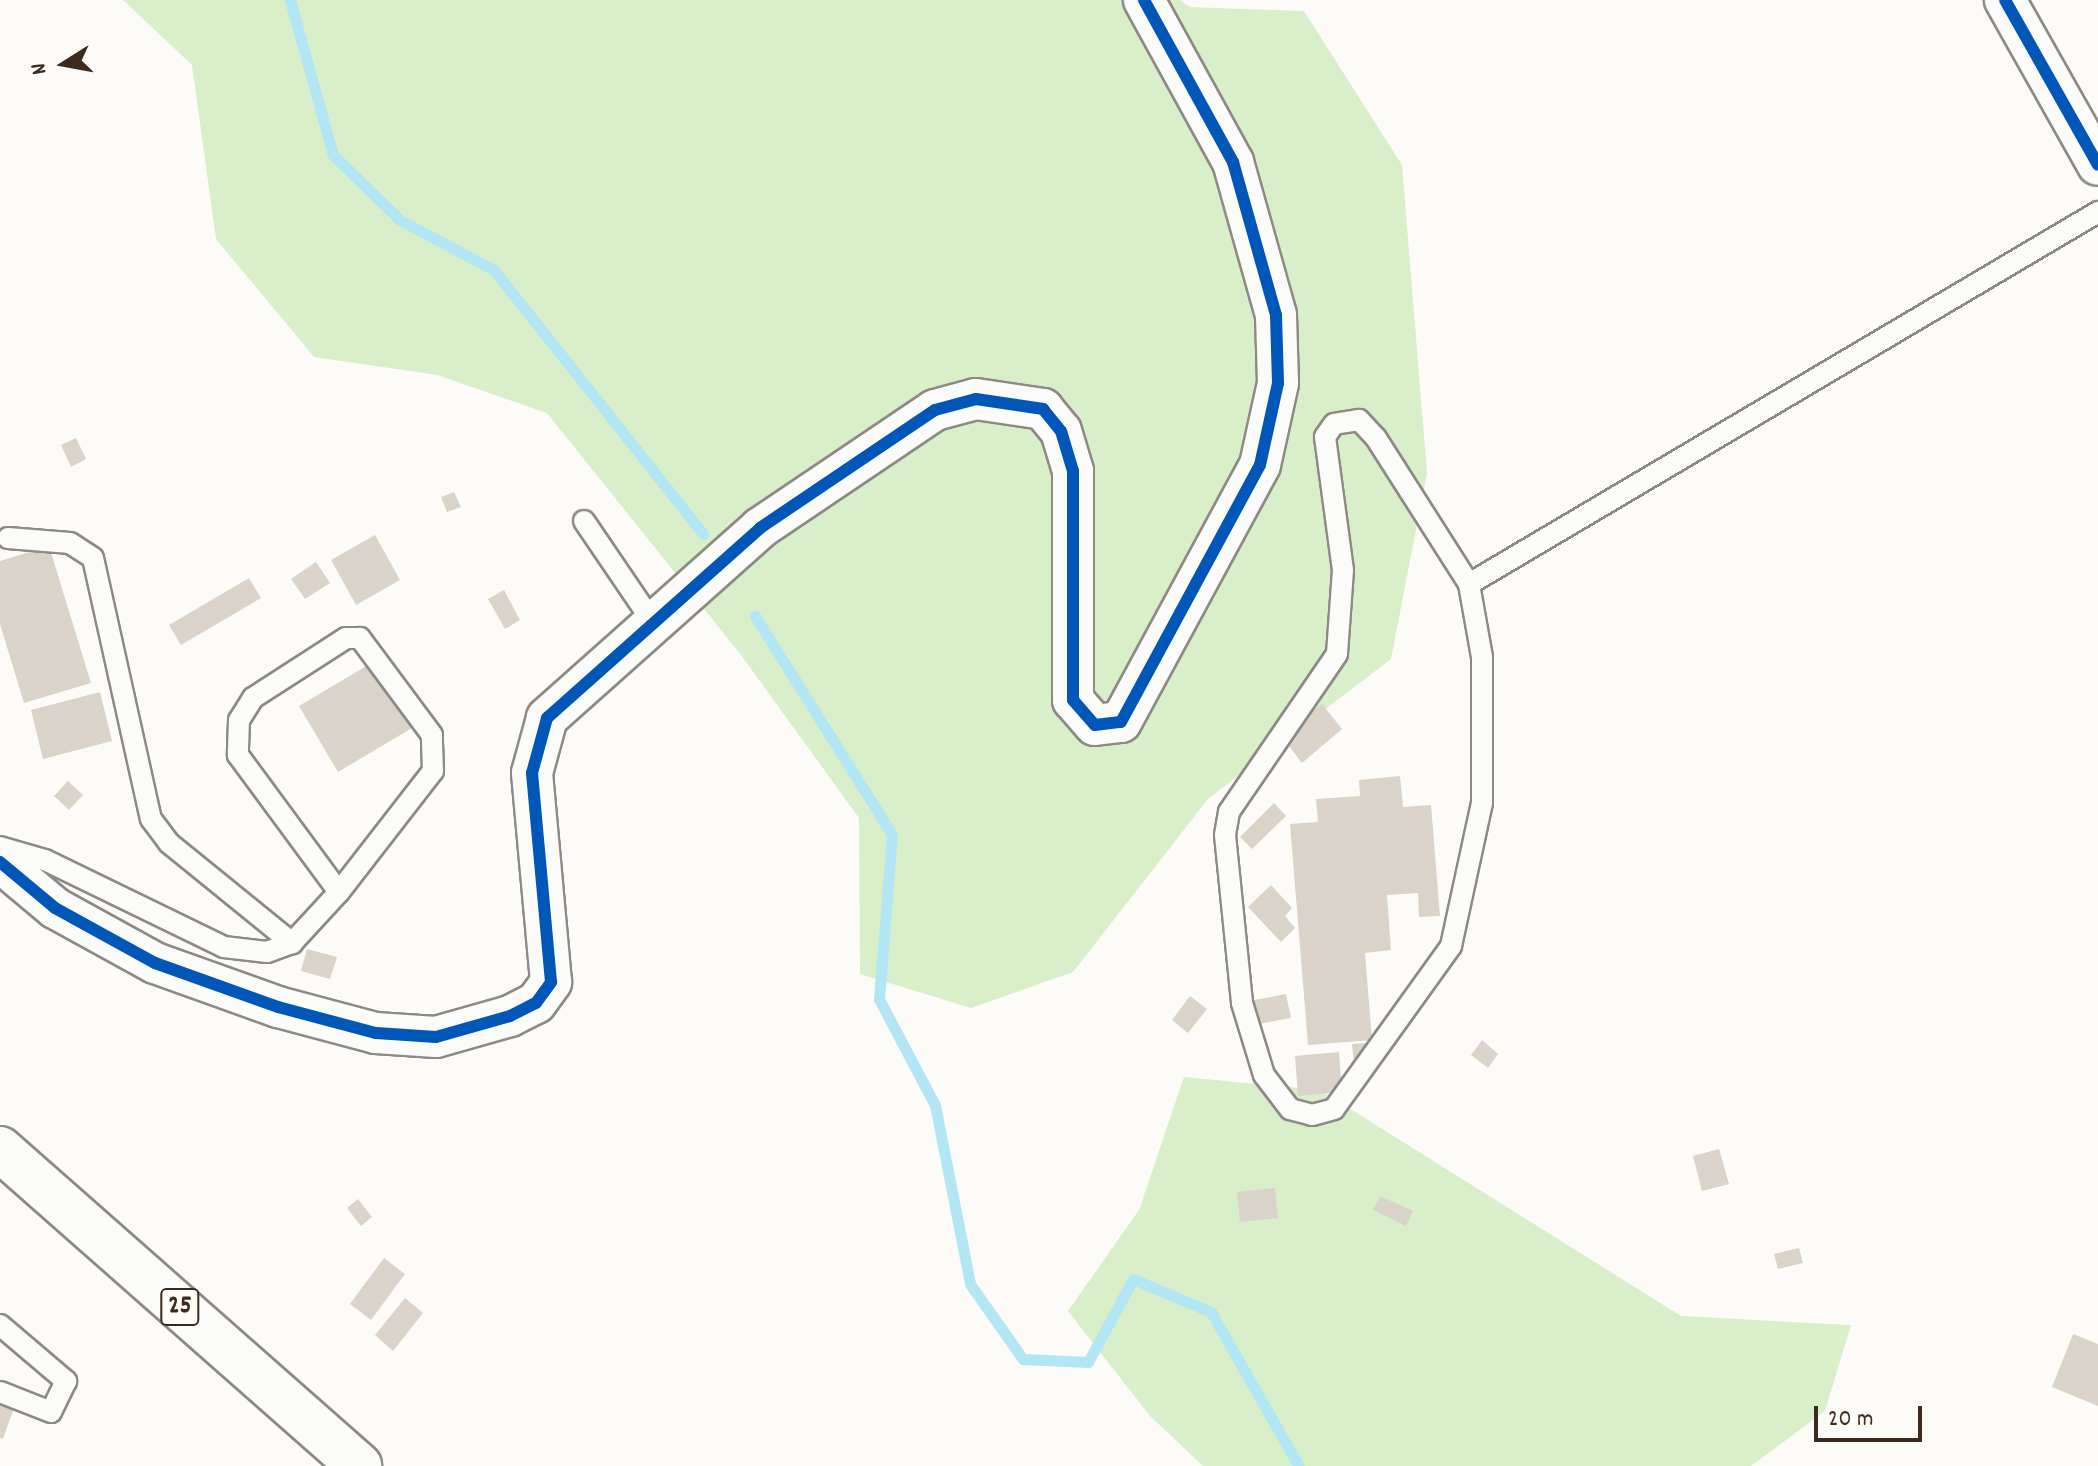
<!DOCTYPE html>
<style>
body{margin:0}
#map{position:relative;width:2098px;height:1466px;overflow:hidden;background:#fcfbf8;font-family:Dekko,sans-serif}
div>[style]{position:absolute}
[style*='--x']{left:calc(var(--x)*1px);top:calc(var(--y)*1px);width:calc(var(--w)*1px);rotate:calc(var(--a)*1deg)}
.green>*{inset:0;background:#d8efc9}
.stream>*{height:11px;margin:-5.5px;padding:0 5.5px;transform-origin:5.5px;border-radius:5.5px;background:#b2e6f4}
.building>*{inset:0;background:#dad3c9}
.roads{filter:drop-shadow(2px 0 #8d8985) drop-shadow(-2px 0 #8d8985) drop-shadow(0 2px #8d8985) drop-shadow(0 -2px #8d8985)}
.service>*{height:20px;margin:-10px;padding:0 10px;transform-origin:10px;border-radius:10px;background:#fbfbf9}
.minor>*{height:40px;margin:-20px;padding:0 20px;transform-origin:20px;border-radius:20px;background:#fbfbf9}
.primary>*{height:44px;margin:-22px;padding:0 22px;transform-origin:22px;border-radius:22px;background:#fbfbf9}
.cycleway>*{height:12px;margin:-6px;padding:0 6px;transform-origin:6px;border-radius:6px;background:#0057b8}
span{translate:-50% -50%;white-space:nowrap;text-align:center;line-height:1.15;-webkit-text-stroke:8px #fdfcf7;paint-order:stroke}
.shield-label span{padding:2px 6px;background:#fdfcf7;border:2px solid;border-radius:6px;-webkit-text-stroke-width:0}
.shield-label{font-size:26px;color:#3b2a1e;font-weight:700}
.north{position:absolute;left:24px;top:24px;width:80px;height:80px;-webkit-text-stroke:6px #fdfcf7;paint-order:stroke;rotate:259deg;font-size:22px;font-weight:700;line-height:32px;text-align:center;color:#3b2a1e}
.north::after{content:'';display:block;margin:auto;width:28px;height:36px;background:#3b2a1e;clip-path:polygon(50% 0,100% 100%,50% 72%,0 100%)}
.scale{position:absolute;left:1814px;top:1406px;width:108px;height:36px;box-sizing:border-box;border:4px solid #3b2a1e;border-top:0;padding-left:10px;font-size:24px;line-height:28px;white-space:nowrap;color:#3b2a1e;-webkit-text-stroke:6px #fdfcf7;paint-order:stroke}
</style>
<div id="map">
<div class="green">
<div style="clip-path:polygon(123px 0,1180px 0,1190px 7px,1304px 11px,1402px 165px,1427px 473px,1391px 659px,1208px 799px,1073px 972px,971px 1008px,860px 974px,859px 818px,741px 655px,547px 413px,437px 375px,314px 357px,216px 239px,192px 65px)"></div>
<div style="clip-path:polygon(1184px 1077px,1320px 1090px,1681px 1316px,1851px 1325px,1825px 1411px,1751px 1466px,1203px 1466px,1150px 1416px,1068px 1311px,1139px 1210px)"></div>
</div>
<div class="stream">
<div style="--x:290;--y:0;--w:161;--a:74.5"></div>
<div style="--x:333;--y:155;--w:93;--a:44.1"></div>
<div style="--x:400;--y:220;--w:106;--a:28"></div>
<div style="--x:494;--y:270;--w:337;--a:51.6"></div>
<div style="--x:755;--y:616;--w:257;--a:57.9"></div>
<div style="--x:892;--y:834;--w:166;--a:94.5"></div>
<div style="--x:879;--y:999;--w:120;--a:62.2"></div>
<div style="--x:935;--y:1105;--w:182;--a:78.9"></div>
<div style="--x:970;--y:1284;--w:92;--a:54.8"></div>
<div style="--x:1023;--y:1359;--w:65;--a:2.6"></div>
<div style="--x:1088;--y:1362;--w:94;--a:-61.5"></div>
<div style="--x:1133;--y:1279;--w:85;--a:22.9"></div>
<div style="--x:1211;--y:1312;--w:177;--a:60.3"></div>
</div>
<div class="building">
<div style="clip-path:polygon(76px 438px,86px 459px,71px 467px,61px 445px)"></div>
<div style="clip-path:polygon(454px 492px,461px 507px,447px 512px,441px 497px)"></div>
<div style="clip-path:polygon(375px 535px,400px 580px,356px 605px,331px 560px)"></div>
<div style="clip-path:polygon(49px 546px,91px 683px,24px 703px,0 624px,0 561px)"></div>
<div style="clip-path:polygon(316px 562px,330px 583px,305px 599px,291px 579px)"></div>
<div style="clip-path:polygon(249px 578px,261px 598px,181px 645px,169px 625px)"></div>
<div style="clip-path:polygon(504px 590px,520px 620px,505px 629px,488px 599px)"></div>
<div style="clip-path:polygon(373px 662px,412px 728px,338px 772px,299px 706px)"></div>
<div style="clip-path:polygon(100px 692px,112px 741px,43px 759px,31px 710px)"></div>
<div style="clip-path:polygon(1322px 704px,1342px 729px,1302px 763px,1282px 737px)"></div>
<div style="clip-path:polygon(1400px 776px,1403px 807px,1431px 805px,1440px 916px,1419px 917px,1418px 893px,1387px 895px,1391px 950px,1365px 953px,1372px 1040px,1308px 1045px,1290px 824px,1318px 822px,1316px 799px,1360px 796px,1359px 780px)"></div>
<div style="clip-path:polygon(68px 781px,83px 795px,69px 810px,54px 796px)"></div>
<div style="clip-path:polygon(1274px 803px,1286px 816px,1252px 849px,1240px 837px)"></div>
<div style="clip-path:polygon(1271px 885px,1292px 908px,1285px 916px,1295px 928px,1281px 942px,1248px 907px)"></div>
<div style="clip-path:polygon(307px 949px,337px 957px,330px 979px,301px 971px)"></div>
<div style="clip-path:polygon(1286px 994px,1291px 1018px,1253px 1025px,1249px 1001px)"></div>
<div style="clip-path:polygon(1190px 996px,1207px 1009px,1188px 1033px,1172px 1020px)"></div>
<div style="clip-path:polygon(1482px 1040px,1498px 1054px,1488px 1068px,1471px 1055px)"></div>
<div style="clip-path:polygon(1367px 1043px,1369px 1060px,1354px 1063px,1352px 1044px)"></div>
<div style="clip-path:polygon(1339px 1052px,1342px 1092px,1298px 1096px,1295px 1056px)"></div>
<div style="clip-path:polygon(1719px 1149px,1729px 1184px,1702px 1191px,1693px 1156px)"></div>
<div style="clip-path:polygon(1275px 1188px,1278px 1218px,1240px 1222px,1237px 1192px)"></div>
<div style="clip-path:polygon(1380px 1196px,1413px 1211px,1406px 1226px,1373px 1210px)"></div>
<div style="clip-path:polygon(358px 1199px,372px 1217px,361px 1226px,347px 1208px)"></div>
<div style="clip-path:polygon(1799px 1248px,1803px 1263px,1778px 1269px,1774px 1254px)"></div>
<div style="clip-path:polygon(384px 1258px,405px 1274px,371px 1320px,350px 1304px)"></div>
<div style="clip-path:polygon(405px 1298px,423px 1313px,393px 1351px,375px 1335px)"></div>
<div style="clip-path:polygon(2073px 1334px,2098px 1344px,2098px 1406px,2052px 1387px)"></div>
<div style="clip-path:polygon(0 1402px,14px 1408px,3px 1439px,0 1438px)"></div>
</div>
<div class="roads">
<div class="service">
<div style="--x:584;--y:521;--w:125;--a:55.8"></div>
<div style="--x:8;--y:538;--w:62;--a:4.6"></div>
<div style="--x:70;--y:543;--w:27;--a:33"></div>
<div style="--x:93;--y:558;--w:267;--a:77.5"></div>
<div style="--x:151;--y:819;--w:30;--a:53"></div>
<div style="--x:169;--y:843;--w:159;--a:39.1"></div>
<div style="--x:1469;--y:584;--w:173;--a:-122.5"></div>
<div style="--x:1376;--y:438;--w:25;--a:-133"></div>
<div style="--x:1359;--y:420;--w:25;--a:171"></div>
<div style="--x:1334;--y:424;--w:16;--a:125"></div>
<div style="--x:1325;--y:437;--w:134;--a:82.3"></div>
<div style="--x:1343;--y:570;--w:84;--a:94.1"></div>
<div style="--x:1337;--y:654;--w:191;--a:124.4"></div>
<div style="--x:1229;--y:812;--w:23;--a:100"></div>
<div style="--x:1225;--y:835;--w:169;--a:84.2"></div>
<div style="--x:1242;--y:1003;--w:75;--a:73"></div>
<div style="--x:1264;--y:1075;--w:43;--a:52.6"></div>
<div style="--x:1290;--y:1109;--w:23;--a:15"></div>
<div style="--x:1312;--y:1115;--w:23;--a:-15"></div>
<div style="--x:1334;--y:1109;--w:201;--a:-54.3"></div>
<div style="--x:1451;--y:946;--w:146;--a:-77.8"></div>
<div style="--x:1482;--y:803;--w:146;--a:-90"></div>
<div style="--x:1482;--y:657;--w:74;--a:-100.1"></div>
<div style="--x:1469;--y:584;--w:731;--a:-30.6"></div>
<div style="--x:0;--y:847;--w:47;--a:16.1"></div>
<div style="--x:45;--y:860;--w:199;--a:25.9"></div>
<div style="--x:224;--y:947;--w:43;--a:6.6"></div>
<div style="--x:267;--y:952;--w:27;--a:-20"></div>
<div style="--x:292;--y:943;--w:69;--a:-47.3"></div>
<div style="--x:339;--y:892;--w:153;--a:-52.2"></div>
<div style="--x:433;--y:771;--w:36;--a:-92"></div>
<div style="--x:432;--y:735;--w:121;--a:-126.6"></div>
<div style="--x:360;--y:638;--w:14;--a:180"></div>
<div style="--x:346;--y:638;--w:111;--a:147.2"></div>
<div style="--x:253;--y:698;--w:26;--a:122"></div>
<div style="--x:239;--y:720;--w:35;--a:92"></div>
<div style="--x:238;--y:755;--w:170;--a:53.6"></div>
<div style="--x:0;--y:1325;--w:87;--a:40.3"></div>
<div style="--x:66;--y:1381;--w:34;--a:116"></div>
<div style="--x:51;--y:1412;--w:55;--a:-158.6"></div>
</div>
<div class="minor">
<div style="--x:2005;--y:0;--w:189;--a:60.6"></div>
<div style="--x:0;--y:862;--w:72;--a:39.9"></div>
<div style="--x:55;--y:908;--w:114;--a:28.8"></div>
<div style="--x:155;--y:963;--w:131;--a:19.7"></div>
<div style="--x:278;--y:1007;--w:101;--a:14.9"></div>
<div style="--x:376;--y:1033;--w:60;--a:3.8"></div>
<div style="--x:436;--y:1037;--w:77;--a:-15.8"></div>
<div style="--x:510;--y:1016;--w:29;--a:-27"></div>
<div style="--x:536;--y:1003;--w:26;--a:-54"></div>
<div style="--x:551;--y:982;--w:210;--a:-95.2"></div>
<div style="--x:532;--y:773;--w:57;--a:-74.7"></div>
<div style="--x:547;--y:718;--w:285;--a:-41.7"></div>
<div style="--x:760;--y:528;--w:211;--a:-34"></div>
<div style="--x:935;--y:410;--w:42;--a:-15"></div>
<div style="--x:976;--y:399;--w:68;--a:8.5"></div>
<div style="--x:1043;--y:409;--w:28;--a:51"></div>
<div style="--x:1061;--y:431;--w:42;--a:73.3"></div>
<div style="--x:1073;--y:471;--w:229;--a:90"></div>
<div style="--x:1073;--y:700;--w:33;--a:49"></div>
<div style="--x:1095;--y:725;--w:26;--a:-7"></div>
<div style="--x:1121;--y:722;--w:292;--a:-61.6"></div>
<div style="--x:1260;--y:465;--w:84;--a:-77.6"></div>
<div style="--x:1278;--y:383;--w:68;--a:-91.7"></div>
<div style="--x:1276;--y:315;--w:159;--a:-105.7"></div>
<div style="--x:1233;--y:162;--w:185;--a:-118.8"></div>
</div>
<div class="primary">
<div style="--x:0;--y:1149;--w:479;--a:41.4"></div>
</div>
</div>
<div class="cycleway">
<div style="--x:2005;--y:0;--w:189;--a:60.6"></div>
<div style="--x:0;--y:862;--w:72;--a:39.9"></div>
<div style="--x:55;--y:908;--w:114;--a:28.8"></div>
<div style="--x:155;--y:963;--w:131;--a:19.7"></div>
<div style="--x:278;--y:1007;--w:101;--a:14.9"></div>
<div style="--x:376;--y:1033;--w:60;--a:3.8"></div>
<div style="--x:436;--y:1037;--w:77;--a:-15.8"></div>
<div style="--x:510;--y:1016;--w:29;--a:-27"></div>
<div style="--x:536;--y:1003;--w:26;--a:-54"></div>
<div style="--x:551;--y:982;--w:210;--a:-95.2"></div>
<div style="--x:532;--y:773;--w:57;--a:-74.7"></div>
<div style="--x:547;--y:718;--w:285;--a:-41.7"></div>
<div style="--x:760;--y:528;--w:211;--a:-34"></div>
<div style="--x:935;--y:410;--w:42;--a:-15"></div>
<div style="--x:976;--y:399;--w:68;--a:8.5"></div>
<div style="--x:1043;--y:409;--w:28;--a:51"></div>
<div style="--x:1061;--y:431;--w:42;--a:73.3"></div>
<div style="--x:1073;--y:471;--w:229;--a:90"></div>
<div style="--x:1073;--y:700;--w:33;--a:49"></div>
<div style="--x:1095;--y:725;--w:26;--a:-7"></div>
<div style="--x:1121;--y:722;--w:292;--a:-61.6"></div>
<div style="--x:1260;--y:465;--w:84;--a:-77.6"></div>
<div style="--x:1278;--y:383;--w:68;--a:-91.7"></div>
<div style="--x:1276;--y:315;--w:159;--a:-105.7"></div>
<div style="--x:1233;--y:162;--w:185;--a:-118.8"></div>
</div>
<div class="shield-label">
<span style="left:180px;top:1307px">25</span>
</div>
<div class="north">N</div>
<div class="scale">20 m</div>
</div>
